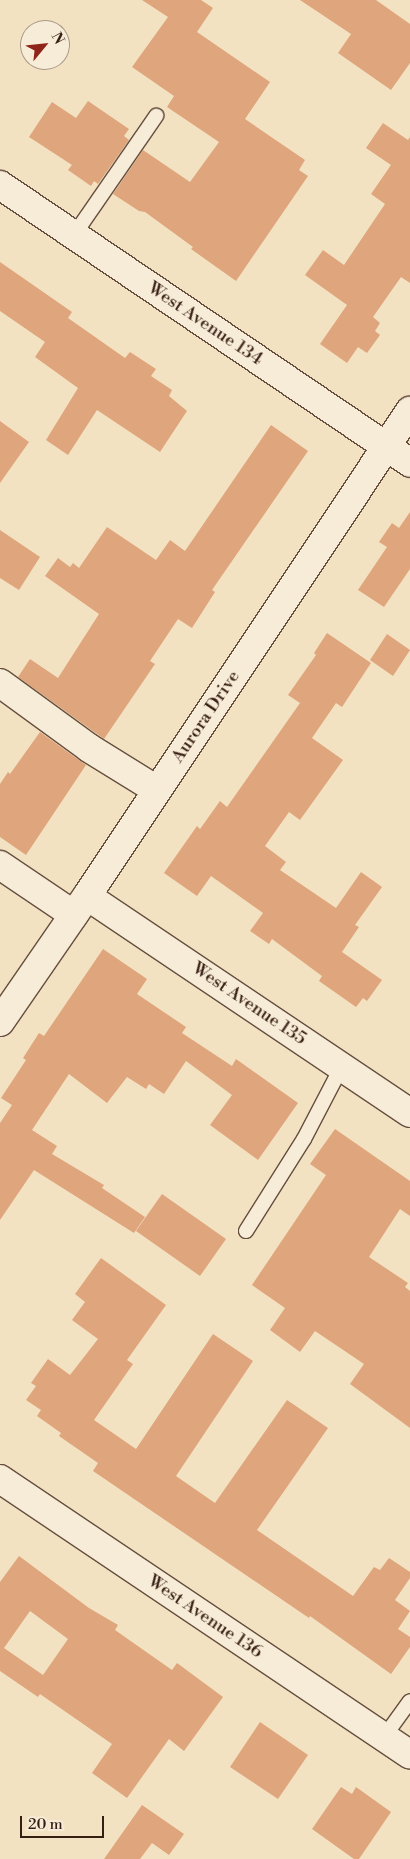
<!DOCTYPE html>
<style>
body{margin:0}
#map{position:relative;width:410px;height:1859px;overflow:hidden;background:#f3e2c2;font-family:"Libre Bodoni",serif}
div>[style]{position:absolute}
[style*='--x']{left:calc(var(--x)*1px);top:calc(var(--y)*1px);width:calc(var(--w)*1px);rotate:calc(var(--a)*1deg)}
.building>*{inset:0;background:#dfa57c}
.roads{filter:drop-shadow(1px 0 #664f3f) drop-shadow(-1px 0 #664f3f) drop-shadow(0 1px #664f3f) drop-shadow(0 -1px #664f3f)}
.service>*{height:14px;margin:-7px;padding:0 7px;transform-origin:7px;border-radius:7px;background:#f7ecd7}
.minor>*{height:28px;margin:-14px;padding:0 14px;transform-origin:14px;border-radius:14px;background:#f7ecd7}
span{translate:-50% -50%;white-space:nowrap;text-align:center;line-height:1.15;-webkit-text-stroke:4px #f7ecd7;paint-order:stroke}
.street-label{font-size:18px;color:#371e13}
.north{position:absolute;left:20px;top:20px;width:50px;height:50px;box-sizing:border-box;background:#f7ecd7;border:1px solid #aa9a89;border-radius:50%;rotate:62deg;font-size:14px;font-weight:700;line-height:20px;text-align:center;color:#371e13}
.north::after{content:'';display:block;margin:auto;width:18px;height:22px;background:#8f2418;clip-path:polygon(50% 0,100% 100%,50% 72%,0 100%)}
.scale{position:absolute;left:20px;top:1816px;width:84px;height:22px;box-sizing:border-box;border:2px solid #371e13;border-top:0;padding-left:6px;font-size:15px;line-height:18px;white-space:nowrap;color:#371e13;-webkit-text-stroke:4px #f7ecd7;paint-order:stroke}
</style>
<div id="map">
<div class="building">
<div style="clip-path:polygon(142px 0,201px 0,213px 8px,197px 32px,270px 82px,245px 119px,305px 160px,299px 170px,308px 176px,236px 281px,191px 249px,193px 247px,145px 212px,139px 211px,113px 194px,143px 150px,190px 182px,219px 142px,167px 107px,174px 96px,132px 67px,168px 17px)"></div>
<div style="clip-path:polygon(300px 0,376px 0,410px 24px,410px 63px,391px 90px,338px 53px,351px 34px)"></div>
<div style="clip-path:polygon(88px 101px,129px 129px,124px 136px,129px 140px,98px 184px,94px 181px,91px 186px,68px 170px,72px 165px,29px 137px,52px 102px,76px 118px)"></div>
<div style="clip-path:polygon(383px 123px,408px 140px,410px 137px,410px 283px,401px 277px,373px 317px,380px 323px,375px 331px,380px 335px,367px 353px,358px 347px,347px 363px,320px 344px,347px 305px,305px 275px,323px 250px,344px 265px,385px 204px,371px 194px,391px 165px,366px 148px)"></div>
<div style="clip-path:polygon(0 262px,72px 312px,68px 318px,125px 358px,130px 352px,156px 369px,151px 376px,172px 390px,169px 396px,187px 411px,160px 452px,97px 410px,68px 455px,46px 440px,78px 388px,35px 357px,45px 342px,0 311px)"></div>
<div style="clip-path:polygon(0 421px,29px 442px,0 483px)"></div>
<div style="clip-path:polygon(271px 425px,308px 451px,212px 590px,215px 592px,192px 628px,178px 619px,150px 661px,155px 664px,104px 739px,18px 677px,30px 659px,58px 678px,99px 614px,45px 576px,58px 558px,70px 567px,73px 563px,79px 568px,107px 527px,156px 560px,170px 540px,185px 551px)"></div>
<div style="clip-path:polygon(410px 512px,410px 569px,384px 607px,358px 590px,387px 547px,379px 542px,392px 523px,399px 528px)"></div>
<div style="clip-path:polygon(0 530px,40px 557px,19px 590px,0 578px)"></div>
<div style="clip-path:polygon(327px 633px,371px 663px,342px 707px,336px 703px,312px 738px,343px 760px,300px 820px,289px 812px,265px 846px,286px 862px,280px 870px,336px 908px,361px 872px,382px 887px,355px 925px,359px 927px,342px 952px,382px 980px,367px 1001px,363px 998px,356px 1007px,319px 981px,322px 976px,272px 939px,269px 944px,250px 931px,263px 913px,211px 876px,197px 896px,164px 873px,197px 826px,200px 829px,220px 801px,227px 807px,300px 703px,288px 695px,316px 655px,314px 653px)"></div>
<div style="clip-path:polygon(387px 634px,410px 650px,393px 676px,370px 660px)"></div>
<div style="clip-path:polygon(40px 732px,86px 765px,26px 855px,0 837px,0 784px,8px 772px,10px 774px)"></div>
<div style="clip-path:polygon(103px 949px,147px 979px,137px 994px,186px 1027px,182px 1033px,232px 1066px,236px 1059px,298px 1103px,258px 1160px,210px 1125px,232px 1095px,186px 1061px,164px 1094px,149px 1084px,146px 1089px,127px 1077px,107px 1103px,69px 1074px,32px 1130px,57px 1146px,52px 1154px,104px 1185px,102px 1188px,145px 1217px,134px 1233px,34px 1170px,0 1220px,0 1123px,12px 1105px,1px 1098px,26px 1060px,23px 1058px,39px 1033px,44px 1036px)"></div>
<div style="clip-path:polygon(335px 1129px,410px 1181px,410px 1216px,400px 1209px,369px 1257px,408px 1283px,405px 1287px,410px 1291px,410px 1428px,350px 1384px,364px 1364px,315px 1331px,300px 1352px,270px 1330px,285px 1308px,252px 1285px,326px 1175px,310px 1164px)"></div>
<div style="clip-path:polygon(162px 1194px,226px 1239px,200px 1276px,136px 1231px)"></div>
<div style="clip-path:polygon(101px 1258px,166px 1305px,127px 1360px,133px 1364px,94px 1420px,136px 1449px,213px 1334px,253px 1361px,176px 1476px,215px 1503px,287px 1400px,328px 1428px,257px 1530px,353px 1596px,374px 1567px,380px 1570px,389px 1558px,410px 1572px,410px 1578px,395px 1600px,410px 1611px,398px 1629px,410px 1637px,410px 1647px,391px 1674px,310px 1616px,309px 1618px,93px 1471px,98px 1463px,59px 1436px,61px 1433px,37px 1416px,41px 1410px,26px 1400px,36px 1386px,31px 1383px,48px 1359px,70px 1375px,98px 1339px,72px 1320px,85px 1302px,75px 1294px)"></div>
<div style="clip-path:polygon(evenodd,19px 1556px,89px 1608px,118px 1625px,115px 1630px,172px 1670px,177px 1663px,223px 1697px,184px 1751px,169px 1739px,127px 1798px,92px 1773px,112px 1744px,40px 1694px,38px 1697px,0 1671px,0 1582px,19px 1556px,30px 1611px,68px 1639px,43px 1675px,4px 1648px,30px 1611px)"></div>
<div style="clip-path:polygon(260px 1722px,308px 1755px,278px 1799px,230px 1767px)"></div>
<div style="clip-path:polygon(341px 1787px,352px 1794px,356px 1787px,391px 1812px,359px 1859px,354px 1859px,312px 1829px)"></div>
<div style="clip-path:polygon(142px 1805px,184px 1834px,169px 1855px,152px 1843px,140px 1859px,104px 1859px)"></div>
</div>
<div class="roads">
<div class="service">
<div style="--x:74;--y:235;--w:145;--a:-55.4"></div>
<div style="--x:246;--y:1231;--w:109;--a:-57.8"></div>
<div style="--x:304;--y:1139;--w:82;--a:-62.5"></div>
<div style="--x:384;--y:1737;--w:44;--a:-54.2"></div>
</div>
<div class="minor">
<div style="--x:0;--y:185;--w:495;--a:34.1"></div>
<div style="--x:0;--y:683;--w:110;--a:36.1"></div>
<div style="--x:89;--y:748;--w:80;--a:31.7"></div>
<div style="--x:0;--y:865;--w:89;--a:34"></div>
<div style="--x:87;--y:896;--w:389;--a:33.9"></div>
<div style="--x:0;--y:1022;--w:153;--a:-55.4"></div>
<div style="--x:87;--y:896;--w:583;--a:-56.34"></div>
<div style="--x:0;--y:1479;--w:494;--a:33.9"></div>
</div>
</div>
<div class="street-label">
<span style="left:205px;top:324px;rotate:34deg">West Avenue 134</span>
<span style="left:206px;top:717px;rotate:-56deg">Aurora Drive</span>
<span style="left:249px;top:1004px;rotate:34deg">West Avenue 135</span>
<span style="left:205px;top:1617px;rotate:34deg">West Avenue 136</span>
</div>
<div class="north">N</div>
<div class="scale">20 m</div>
</div>
